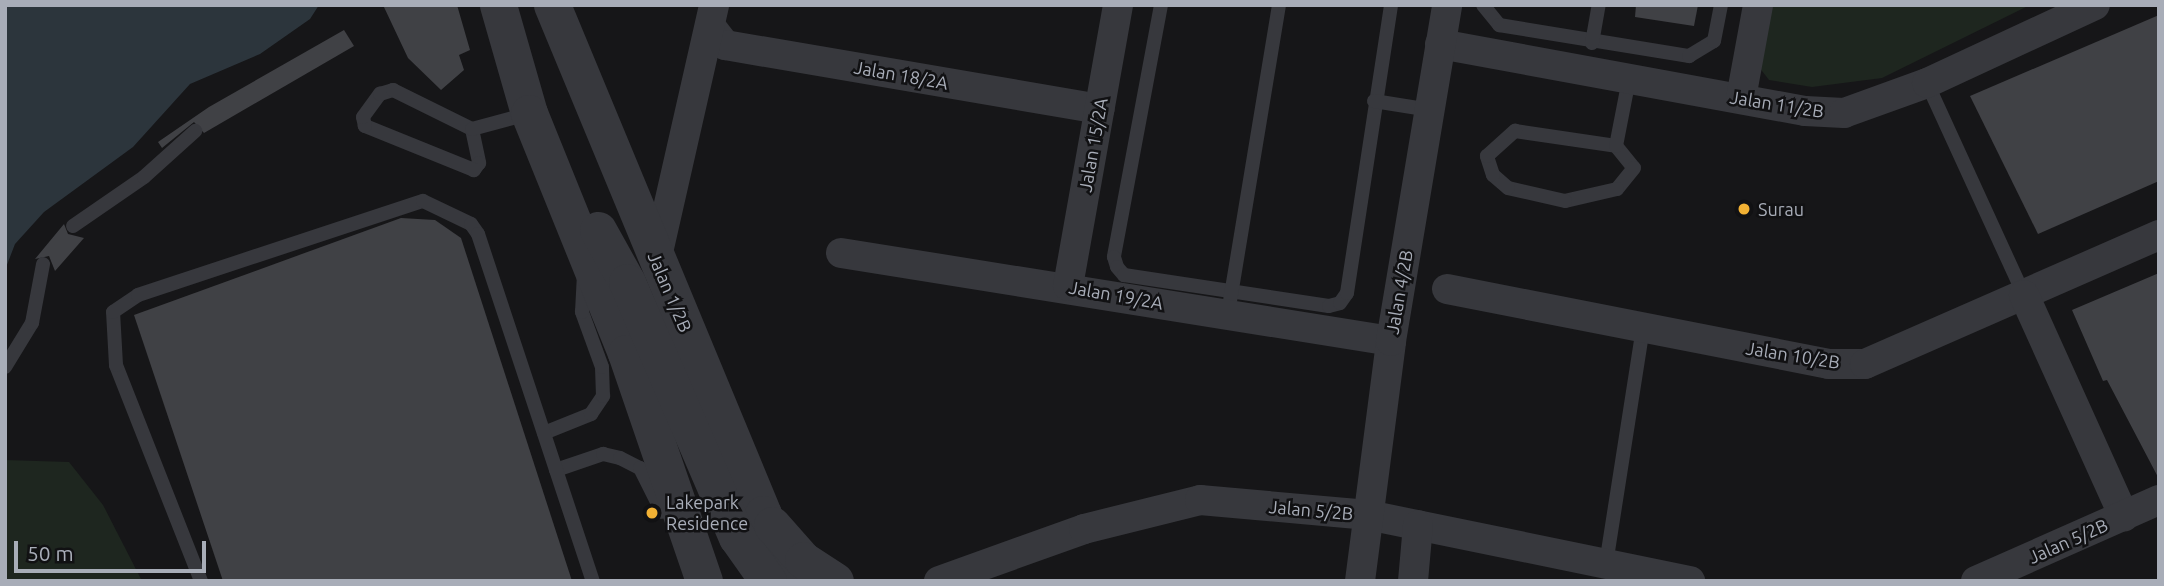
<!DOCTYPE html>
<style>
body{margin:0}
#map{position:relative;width:2164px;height:586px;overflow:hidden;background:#161618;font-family:Ubuntu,sans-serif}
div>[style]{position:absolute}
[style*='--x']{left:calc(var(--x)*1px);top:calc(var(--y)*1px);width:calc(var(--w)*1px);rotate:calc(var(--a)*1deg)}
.green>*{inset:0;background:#1e261f}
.water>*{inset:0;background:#2c353c}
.building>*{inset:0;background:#404145}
.service>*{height:14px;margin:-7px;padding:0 7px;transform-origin:7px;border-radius:7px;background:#37383d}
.minor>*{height:30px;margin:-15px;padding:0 15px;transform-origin:15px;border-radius:15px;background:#37383d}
.tertiary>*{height:37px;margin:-18.5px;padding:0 18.5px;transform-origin:18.5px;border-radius:18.5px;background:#37383d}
.dots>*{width:19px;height:19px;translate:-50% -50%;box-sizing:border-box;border:4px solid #111113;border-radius:50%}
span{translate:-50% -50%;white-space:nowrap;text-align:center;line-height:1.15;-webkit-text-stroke:5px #111113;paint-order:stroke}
.street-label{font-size:18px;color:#a8adb8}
.poi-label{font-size:18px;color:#a8adb8}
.left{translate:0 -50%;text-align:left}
.frame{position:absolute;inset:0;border:7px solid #a8adb8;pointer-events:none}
.scale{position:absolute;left:14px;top:541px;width:192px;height:32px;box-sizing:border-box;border:4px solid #a8adb8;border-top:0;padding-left:9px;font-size:21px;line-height:24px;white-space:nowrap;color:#a8adb8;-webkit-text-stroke:5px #111113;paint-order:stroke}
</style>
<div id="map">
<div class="green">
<div style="clip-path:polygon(1771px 5px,2030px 5px,1882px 78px,1812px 87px,1769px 80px,1759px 67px)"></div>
<div style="clip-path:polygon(5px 460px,69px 462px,103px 505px,142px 581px,5px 581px)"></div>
</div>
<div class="water">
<div style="clip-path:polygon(5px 5px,319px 5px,310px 19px,260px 54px,190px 84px,133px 147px,44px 212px,15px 244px,5px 270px)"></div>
</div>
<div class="building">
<div style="clip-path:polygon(383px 5px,457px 5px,470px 50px,459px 55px,464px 70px,441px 90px,408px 58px)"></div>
<div style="clip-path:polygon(1636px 5px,1698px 5px,1694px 26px,1635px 17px)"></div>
<div style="clip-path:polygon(2159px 15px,2159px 181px,2038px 234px,1970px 96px)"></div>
<div style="clip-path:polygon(344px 30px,354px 46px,204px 133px,194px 122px,162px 148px,158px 142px,209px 107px)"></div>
<div style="clip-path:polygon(401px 218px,435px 220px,461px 238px,572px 581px,223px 581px,134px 315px)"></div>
<div style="clip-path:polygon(64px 224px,68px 234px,84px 238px,55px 271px,49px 256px,35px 259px)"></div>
<div style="clip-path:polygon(2159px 273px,2159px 479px,2107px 380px,2103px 381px,2072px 310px)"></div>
</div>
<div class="service">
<div style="--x:1161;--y:5;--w:256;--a:100.6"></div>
<div style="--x:1114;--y:257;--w:10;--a:73"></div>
<div style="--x:1117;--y:267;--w:11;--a:49"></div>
<div style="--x:1124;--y:275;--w:207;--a:8.6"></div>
<div style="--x:1329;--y:306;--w:11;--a:-15"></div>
<div style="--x:1340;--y:303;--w:12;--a:-55"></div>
<div style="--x:1347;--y:293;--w:291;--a:-81.3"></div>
<div style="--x:1483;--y:5;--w:26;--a:51"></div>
<div style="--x:1499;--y:25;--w:193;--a:9.3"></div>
<div style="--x:1689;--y:56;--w:29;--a:-31"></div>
<div style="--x:1714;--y:41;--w:37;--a:-79"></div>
<div style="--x:1592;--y:43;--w:39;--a:-80"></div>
<div style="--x:1927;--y:83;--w:233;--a:65.4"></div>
<div style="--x:1374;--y:101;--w:57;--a:9.1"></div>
<div style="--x:472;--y:129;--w:35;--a:78"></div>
<div style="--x:479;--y:163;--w:9;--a:126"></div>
<div style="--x:474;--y:170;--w:118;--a:-158"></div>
<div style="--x:365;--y:126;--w:9;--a:-103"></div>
<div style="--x:363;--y:117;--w:29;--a:-54"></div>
<div style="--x:380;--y:94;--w:14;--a:-17"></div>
<div style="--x:393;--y:90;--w:88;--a:26.3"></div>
<div style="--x:472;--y:129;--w:58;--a:-15"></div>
<div style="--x:1515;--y:131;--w:102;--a:8.4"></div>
<div style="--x:1616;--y:146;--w:28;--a:51"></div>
<div style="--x:1634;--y:168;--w:27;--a:129"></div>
<div style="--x:1617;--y:189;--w:53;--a:167"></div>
<div style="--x:1565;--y:201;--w:58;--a:-167.2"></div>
<div style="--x:1508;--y:188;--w:20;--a:-139"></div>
<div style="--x:1493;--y:175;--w:20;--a:-108"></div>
<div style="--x:1487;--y:156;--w:38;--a:-42"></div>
<div style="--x:1616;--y:146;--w:68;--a:-79"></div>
<div style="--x:73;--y:226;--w:86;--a:-34.6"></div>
<div style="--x:144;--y:177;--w:69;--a:-42"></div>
<div style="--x:1230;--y:301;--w:300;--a:-80.6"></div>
<div style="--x:5;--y:367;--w:52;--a:-58.5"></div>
<div style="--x:32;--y:323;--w:60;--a:-79.4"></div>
<div style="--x:544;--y:433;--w:51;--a:-22"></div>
<div style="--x:591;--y:414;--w:22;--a:-56"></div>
<div style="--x:603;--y:396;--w:29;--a:-92"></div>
<div style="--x:602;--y:367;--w:59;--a:-110"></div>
<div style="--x:582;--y:312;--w:36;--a:-87"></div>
<div style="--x:556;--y:470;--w:50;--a:-18.8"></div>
<div style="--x:603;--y:454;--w:17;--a:13"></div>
<div style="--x:620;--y:458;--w:22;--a:27"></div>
<div style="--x:640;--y:468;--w:49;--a:63.4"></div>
<div style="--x:1606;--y:564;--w:240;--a:-81.1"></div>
<div style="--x:201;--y:581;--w:232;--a:-111.5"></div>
<div style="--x:116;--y:365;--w:53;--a:-93.2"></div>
<div style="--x:113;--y:312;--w:30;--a:-34"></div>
<div style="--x:138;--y:295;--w:300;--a:-18.3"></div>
<div style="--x:423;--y:201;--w:53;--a:25.6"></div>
<div style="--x:471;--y:224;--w:12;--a:55"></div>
<div style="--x:478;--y:234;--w:366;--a:71.7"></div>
</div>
<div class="minor">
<div style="--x:711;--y:27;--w:23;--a:52"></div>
<div style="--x:725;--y:45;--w:380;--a:9.7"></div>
<div style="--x:1440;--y:44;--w:371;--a:10.4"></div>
<div style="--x:1805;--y:111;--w:39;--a:3"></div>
<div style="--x:1844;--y:113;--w:88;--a:-19.9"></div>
<div style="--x:1927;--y:83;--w:185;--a:-24.9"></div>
<div style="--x:1741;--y:98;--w:95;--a:-79.6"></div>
<div style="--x:841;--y:253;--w:557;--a:9.09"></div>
<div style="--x:656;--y:261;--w:262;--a:-77.2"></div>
<div style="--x:1068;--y:286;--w:285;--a:-79.9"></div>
<div style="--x:1447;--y:289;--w:388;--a:11.1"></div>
<div style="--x:1828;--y:364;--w:37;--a:0"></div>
<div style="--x:1865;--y:364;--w:321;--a:-23.7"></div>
<div style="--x:2024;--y:295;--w:243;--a:65.7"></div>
<div style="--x:939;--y:581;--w:154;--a:-19.7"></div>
<div style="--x:1084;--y:529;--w:120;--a:-14"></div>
<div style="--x:1200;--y:500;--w:169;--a:5.1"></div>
<div style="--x:1368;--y:515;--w:329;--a:11.6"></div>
<div style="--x:1360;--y:581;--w:242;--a:-82.6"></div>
<div style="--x:1391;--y:341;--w:341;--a:-80.5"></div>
<div style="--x:1413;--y:581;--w:56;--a:-84.9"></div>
<div style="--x:1976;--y:581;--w:200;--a:-23.9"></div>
</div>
<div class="tertiary">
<div style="--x:498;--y:5;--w:112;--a:74"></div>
<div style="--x:529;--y:113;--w:259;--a:68"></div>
<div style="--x:626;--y:353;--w:241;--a:71.1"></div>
<div style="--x:552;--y:5;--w:551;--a:67.48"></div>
<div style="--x:763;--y:514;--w:70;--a:72.6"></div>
<div style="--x:598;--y:230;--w:60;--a:60.9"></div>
<div style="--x:627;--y:282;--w:278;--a:66.7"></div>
<div style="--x:737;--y:537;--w:54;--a:54.8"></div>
<div style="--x:772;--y:525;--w:47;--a:48.5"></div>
<div style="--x:803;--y:560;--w:38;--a:33"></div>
</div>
<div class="dots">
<div style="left:1744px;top:209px;background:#f2b134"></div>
<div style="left:652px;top:513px;background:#f2b134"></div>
</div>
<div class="street-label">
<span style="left:901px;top:75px;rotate:10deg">Jalan 18/2A</span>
<span style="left:1777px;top:104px;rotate:9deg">Jalan 11/2B</span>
<span style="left:1093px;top:145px;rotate:-80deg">Jalan 15/2A</span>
<span style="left:670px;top:292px;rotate:67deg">Jalan 1/2B</span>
<span style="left:1399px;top:292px;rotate:-80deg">Jalan 4/2B</span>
<span style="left:1116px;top:295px;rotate:10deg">Jalan 19/2A</span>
<span style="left:1793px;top:355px;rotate:9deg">Jalan 10/2B</span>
<span style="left:1311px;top:510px;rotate:5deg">Jalan 5/2B</span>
<span style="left:2068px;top:541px;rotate:-24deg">Jalan 5/2B</span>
</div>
<div class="poi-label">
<span class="left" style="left:1758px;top:209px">Surau</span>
<span class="left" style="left:666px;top:513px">Lakepark<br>Residence</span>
</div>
<div class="frame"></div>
<div class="scale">50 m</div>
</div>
